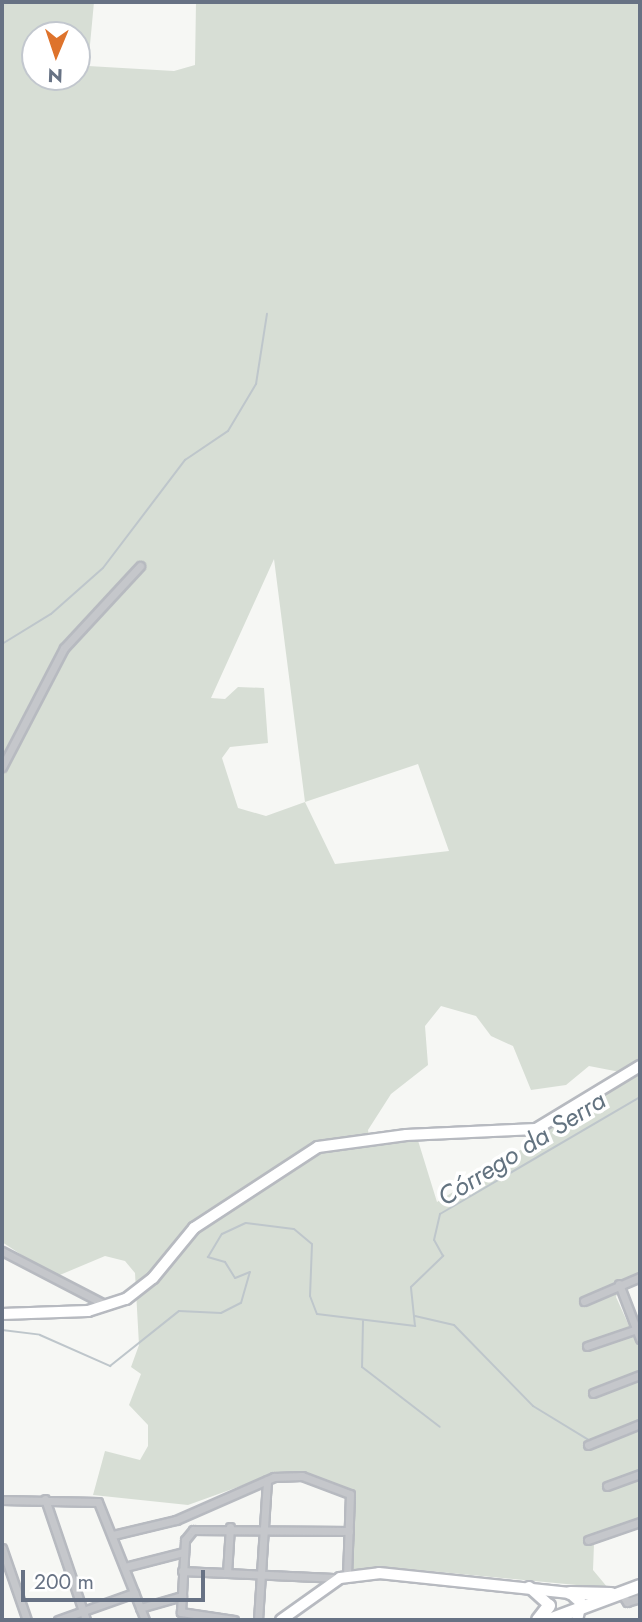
<!DOCTYPE html>
<meta charset="utf-8">
<style>
body{margin:0}
#map{position:relative;width:642px;height:1622px;overflow:hidden;background:#f6f7f4;font-family:Jost,sans-serif}
div>[style]{position:absolute}
[style*='--x']{left:calc(var(--x)*1px);top:calc(var(--y)*1px);width:calc(var(--w)*1px);rotate:calc(var(--a)*1deg)}
.green>*{inset:0;background:#d7ded5}
.stream>*{height:2px;margin:-1px;padding:0 1px;transform-origin:1px;border-radius:1px;background:#bec6cb}
.roads{filter:drop-shadow(2px 0 #b7bac0) drop-shadow(-2px 0 #b7bac0) drop-shadow(0 2px #b7bac0) drop-shadow(0 -2px #b7bac0)}
.street>*{height:7px;margin:-3.5px;padding:0 3.5px;transform-origin:3.5px;border-radius:3.5px;background:#c5c7cb}
.secondary>*{height:10px;margin:-5px;padding:0 5px;transform-origin:5px;border-radius:5px;background:#fff}
.primary>*{height:12px;margin:-6px;padding:0 6px;transform-origin:6px;border-radius:6px;background:#fff}
span{translate:-50% -50%;white-space:nowrap;text-align:center;line-height:1.15;-webkit-text-stroke:7px #fff;paint-order:stroke}
.water-label{font-size:26px;color:#637380;font-style:italic}
.frame{position:absolute;inset:0;border:4px solid #677284;pointer-events:none}
.north{position:absolute;left:21px;top:21px;width:70px;height:70px;box-sizing:border-box;background:#fff;border:2px solid #c2c7ce;border-radius:50%;rotate:182deg;font-size:19px;font-weight:700;line-height:28px;text-align:center;color:#677284}
.north::after{content:'';display:block;margin:auto;width:24px;height:32px;background:#de732c;clip-path:polygon(50% 0,100% 100%,50% 72%,0 100%)}
.scale{position:absolute;left:21px;top:1570px;width:184px;height:32px;box-sizing:border-box;border:4px solid #677284;border-top:0;padding-left:9px;font-size:21px;line-height:24px;white-space:nowrap;color:#677284;-webkit-text-stroke:5px #fff;paint-order:stroke}
</style>
<div id="map">
<div class="green">
<div style="clip-path:polygon(evenodd,2px 2px,94px 2px,88px 66px,174px 71px,195px 65px,196px 2px,640px 2px,640px 1272px,622px 1280px,616px 1297px,640px 1350px,640px 1523px,594px 1544px,593px 1570px,608px 1588px,387px 1567px,348px 1572px,353px 1493px,310px 1475px,271px 1475px,188px 1505px,93px 1495px,105px 1451px,140px 1460px,148px 1446px,148px 1425px,129px 1405px,141px 1374px,131px 1367px,139px 1345px,135px 1273px,125px 1261px,105px 1256px,55px 1277px,2px 1242px,2px 2px,35px 35px,77px 35px,77px 77px,35px 77px,35px 35px,2px 2px,274px 559px,305px 802px,266px 816px,238px 808px,222px 758px,230px 747px,268px 743px,264px 688px,238px 687px,225px 699px,211px 698px,274px 559px,2px 2px,418px 764px,449px 851px,335px 864px,305px 802px,418px 764px,2px 2px,441px 1006px,476px 1016px,491px 1036px,513px 1046px,531px 1090px,566px 1085px,589px 1066px,620px 1072px,617px 1086px,545px 1128px,526px 1132px,527px 1146px,437px 1202px,416px 1134px,369px 1136px,368px 1130px,391px 1094px,428px 1065px,425px 1026px,441px 1006px)"></div>
</div>
<div class="stream">
<div style="--x:2;--y:644;--w:57;--a:-31.5"></div>
<div style="--x:51;--y:614;--w:69;--a:-41.5"></div>
<div style="--x:103;--y:568;--w:136;--a:-52.8"></div>
<div style="--x:185;--y:460;--w:52;--a:-34"></div>
<div style="--x:228;--y:431;--w:55;--a:-59.2"></div>
<div style="--x:256;--y:384;--w:71;--a:-81.1"></div>
<div style="--x:415;--y:1316;--w:40;--a:13"></div>
<div style="--x:454;--y:1325;--w:113;--a:45.7"></div>
<div style="--x:533;--y:1406;--w:66;--a:31.3"></div>
<div style="--x:363;--y:1321;--w:46;--a:91.2"></div>
<div style="--x:362;--y:1367;--w:98;--a:37.6"></div>
<div style="--x:2;--y:1330;--w:38;--a:7"></div>
<div style="--x:40;--y:1335;--w:77;--a:23.9"></div>
<div style="--x:110;--y:1366;--w:88;--a:-38.6"></div>
<div style="--x:179;--y:1311;--w:42;--a:2.7"></div>
<div style="--x:221;--y:1313;--w:22;--a:-27"></div>
<div style="--x:241;--y:1303;--w:32;--a:-74"></div>
<div style="--x:250;--y:1272;--w:16;--a:158"></div>
<div style="--x:235;--y:1278;--w:19;--a:-122"></div>
<div style="--x:225;--y:1262;--w:18;--a:-164"></div>
<div style="--x:208;--y:1257;--w:27;--a:-59"></div>
<div style="--x:222;--y:1234;--w:26;--a:-25"></div>
<div style="--x:246;--y:1223;--w:48;--a:7.1"></div>
<div style="--x:294;--y:1229;--w:23;--a:40"></div>
<div style="--x:312;--y:1244;--w:52;--a:92.2"></div>
<div style="--x:310;--y:1296;--w:19;--a:69"></div>
<div style="--x:317;--y:1314;--w:99;--a:7"></div>
<div style="--x:415;--y:1326;--w:39;--a:-96"></div>
<div style="--x:411;--y:1287;--w:45;--a:-44.1"></div>
<div style="--x:443;--y:1256;--w:18;--a:-119"></div>
<div style="--x:434;--y:1240;--w:27;--a:-77"></div>
<div style="--x:440;--y:1214;--w:232;--a:-30.3"></div>
</div>
<div class="roads">
<div class="street">
<div style="--x:2;--y:767;--w:134;--a:-62.5"></div>
<div style="--x:64;--y:648;--w:112;--a:-47.2"></div>
<div style="--x:2;--y:1251;--w:117;--a:27.4"></div>
<div style="--x:619;--y:1284;--w:59;--a:69.1"></div>
<div style="--x:584;--y:1301;--w:61;--a:-23.2"></div>
<div style="--x:587;--y:1346;--w:56;--a:-18.8"></div>
<div style="--x:593;--y:1393;--w:50;--a:-21"></div>
<div style="--x:588;--y:1445;--w:56;--a:-22"></div>
<div style="--x:607;--y:1486;--w:35;--a:-20"></div>
<div style="--x:45;--y:1499;--w:128;--a:71.3"></div>
<div style="--x:2;--y:1500;--w:96;--a:1.2"></div>
<div style="--x:98;--y:1502;--w:127;--a:68.3"></div>
<div style="--x:113;--y:1535;--w:65;--a:-13.4"></div>
<div style="--x:176;--y:1520;--w:107;--a:-23.7"></div>
<div style="--x:274;--y:1477;--w:28;--a:-2"></div>
<div style="--x:302;--y:1476;--w:51;--a:20.6"></div>
<div style="--x:350;--y:1494;--w:81;--a:92.1"></div>
<div style="--x:588;--y:1540;--w:55;--a:-19.1"></div>
<div style="--x:2;--y:1548;--w:76;--a:70.9"></div>
<div style="--x:125;--y:1567;--w:61;--a:-14.3"></div>
<div style="--x:182;--y:1571;--w:157;--a:2.6"></div>
<div style="--x:227;--y:1573;--w:46;--a:-86.3"></div>
<div style="--x:621;--y:1593;--w:11;--a:56"></div>
<div style="--x:627;--y:1602;--w:14;--a:-17"></div>
<div style="--x:140;--y:1608;--w:44;--a:-15.9"></div>
<div style="--x:58;--y:1620;--w:81;--a:-19.6"></div>
<div style="--x:234;--y:1620;--w:54;--a:-171.4"></div>
<div style="--x:181;--y:1612;--w:72;--a:-86.8"></div>
<div style="--x:185;--y:1540;--w:13;--a:-51"></div>
<div style="--x:193;--y:1530;--w:156;--a:0.4"></div>
<div style="--x:258;--y:1620;--w:140;--a:-86.3"></div>
</div>
<div class="secondary">
<div style="--x:2;--y:1314;--w:86;--a:-2"></div>
<div style="--x:88;--y:1311;--w:40;--a:-18"></div>
<div style="--x:126;--y:1299;--w:34;--a:-38"></div>
<div style="--x:153;--y:1278;--w:65;--a:-50.6"></div>
<div style="--x:194;--y:1228;--w:148;--a:-33.2"></div>
<div style="--x:318;--y:1147;--w:89;--a:-7.8"></div>
<div style="--x:406;--y:1135;--w:130;--a:-2.6"></div>
<div style="--x:536;--y:1129;--w:122;--a:-31.2"></div>
<div style="--x:529;--y:1587;--w:27;--a:42"></div>
<div style="--x:281;--y:1620;--w:72;--a:-35.4"></div>
<div style="--x:340;--y:1578;--w:39;--a:-7"></div>
<div style="--x:379;--y:1573;--w:192;--a:6"></div>
<div style="--x:570;--y:1593;--w:15;--a:42"></div>
<div style="--x:581;--y:1603;--w:17;--a:103"></div>
</div>
<div class="primary">
<div style="--x:570;--y:1593;--w:41;--a:1.4"></div>
<div style="--x:538;--y:1620;--w:18;--a:-52"></div>
<div style="--x:549;--y:1620;--w:97;--a:-20.5"></div>
</div>
</div>
<div class="water-label">
<span style="left:522px;top:1149px;rotate:-32deg">Córrego da Serra</span>
</div>
<div class="frame"></div>
<div class="north">N</div>
<div class="scale">200 m</div>
</div>
